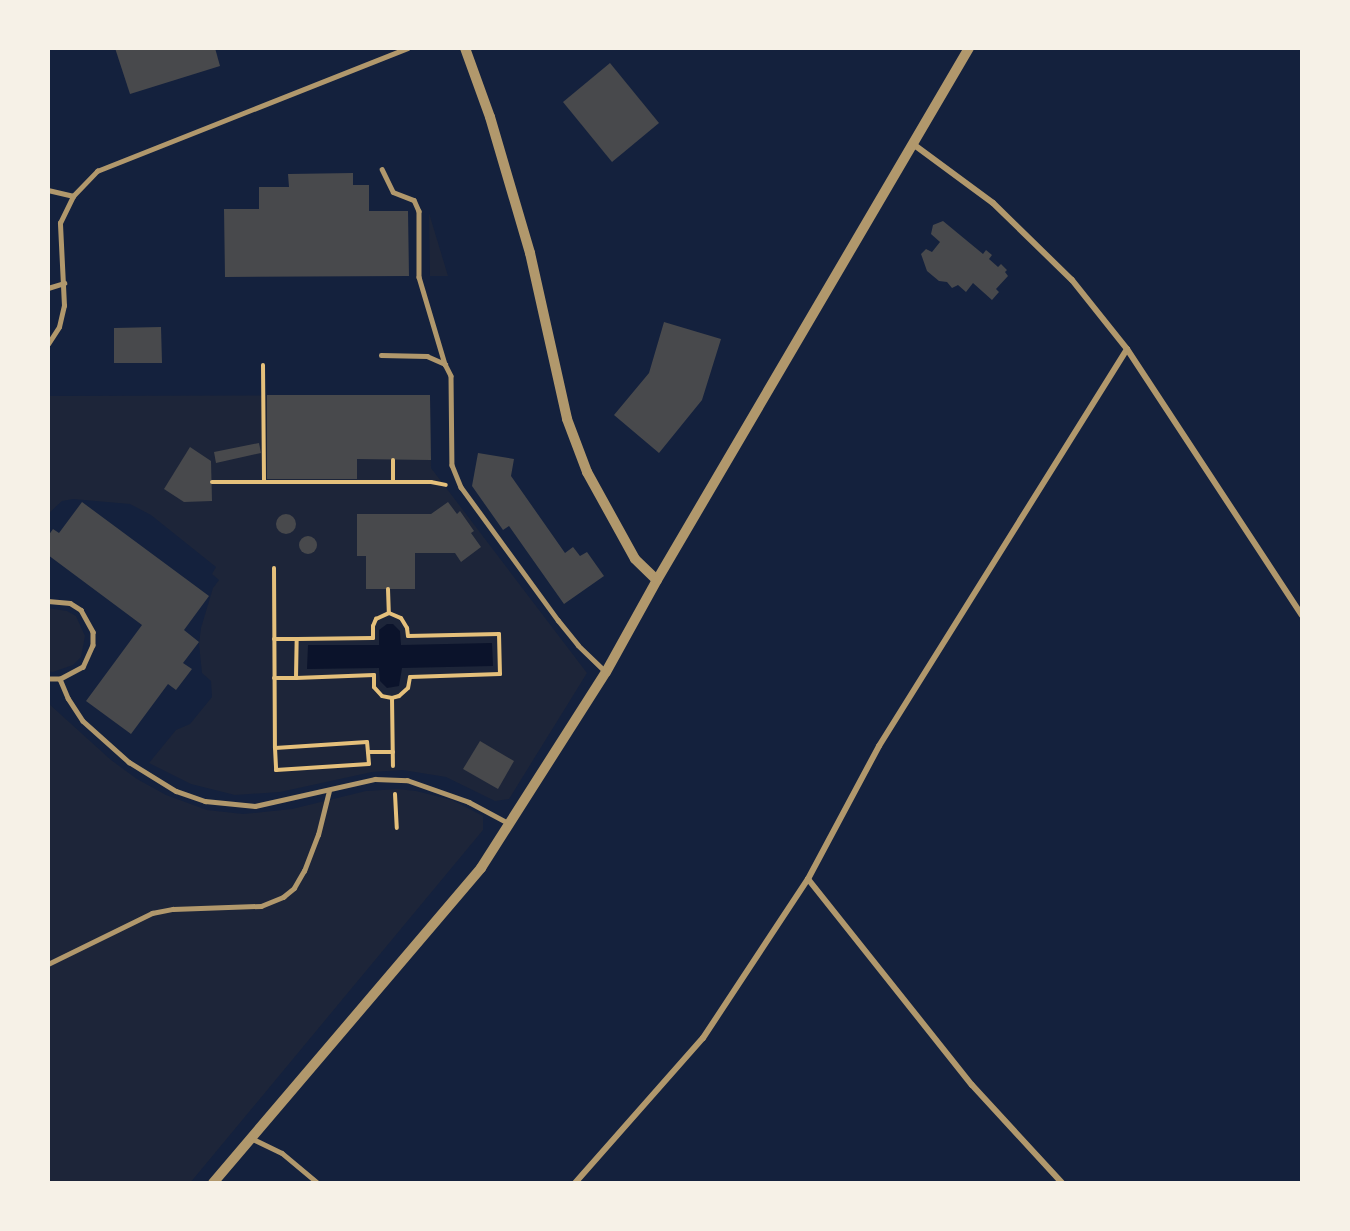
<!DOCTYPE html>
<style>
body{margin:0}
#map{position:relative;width:1350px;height:1231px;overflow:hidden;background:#14213d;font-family:Barlow,sans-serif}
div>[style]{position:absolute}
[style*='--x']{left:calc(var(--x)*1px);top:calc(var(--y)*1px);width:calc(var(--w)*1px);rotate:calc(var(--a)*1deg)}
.green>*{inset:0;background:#1d2539}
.water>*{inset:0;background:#0b132b}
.building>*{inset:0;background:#48494c}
.round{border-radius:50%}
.path>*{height:4px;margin:-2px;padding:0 2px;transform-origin:2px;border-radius:2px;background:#e5c07b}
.service>*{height:4.5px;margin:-2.25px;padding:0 2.25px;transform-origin:2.25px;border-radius:2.25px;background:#b1986c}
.minor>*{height:6px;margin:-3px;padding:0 3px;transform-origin:3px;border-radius:3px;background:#b1986c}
.tertiary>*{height:10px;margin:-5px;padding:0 5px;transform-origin:5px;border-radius:5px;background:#b1986c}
span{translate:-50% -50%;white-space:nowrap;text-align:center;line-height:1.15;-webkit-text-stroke:4.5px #f6f1e7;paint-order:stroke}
.frame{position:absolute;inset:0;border:50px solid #f6f1e7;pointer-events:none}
</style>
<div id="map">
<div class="green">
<div style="clip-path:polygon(429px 213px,448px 276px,430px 276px)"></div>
<div style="clip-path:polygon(430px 395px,431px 468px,587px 673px,509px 799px,495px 801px,446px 777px,403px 770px,372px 772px,280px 792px,235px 795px,191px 784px,149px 763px,176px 730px,190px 724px,212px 697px,211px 681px,202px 673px,199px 644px,201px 628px,213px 588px,219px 580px,212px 574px,216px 567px,151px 515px,130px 504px,73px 499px,62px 501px,48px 514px,48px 396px)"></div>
<div style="clip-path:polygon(48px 608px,67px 611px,76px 616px,85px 636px,81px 657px,73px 665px,53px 672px,48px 671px)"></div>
<div style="clip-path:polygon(48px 703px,111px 760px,137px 779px,166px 795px,207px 810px,243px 814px,292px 809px,366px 791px,398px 789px,416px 791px,452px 800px,483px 816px,483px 830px,190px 1183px,48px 1183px)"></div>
</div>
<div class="water">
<div style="clip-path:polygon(387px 624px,393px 624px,400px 631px,401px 645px,492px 643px,493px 666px,402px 668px,399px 686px,387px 688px,380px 681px,379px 668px,307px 669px,308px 645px,379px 645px,379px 630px)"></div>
</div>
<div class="building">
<div style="clip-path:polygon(115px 48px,215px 48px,220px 66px,130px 94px)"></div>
<div style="clip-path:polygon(610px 63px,659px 123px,612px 162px,563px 102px)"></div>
<div style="clip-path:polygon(353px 173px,353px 185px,369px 185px,369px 211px,408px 211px,409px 276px,225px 277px,224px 209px,259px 209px,259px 187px,289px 187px,288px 174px)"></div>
<div style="clip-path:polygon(943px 221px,983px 254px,986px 250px,992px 255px,989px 259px,998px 267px,1001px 264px,1007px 270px,1005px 272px,1008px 276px,996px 289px,999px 292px,992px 300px,973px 283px,966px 292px,958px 285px,952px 288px,947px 282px,939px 281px,927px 271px,921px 254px,926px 249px,932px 252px,940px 242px,931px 234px,933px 225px)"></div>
<div style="clip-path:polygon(664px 322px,721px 339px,702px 400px,659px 453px,614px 415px,649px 373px)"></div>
<div style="clip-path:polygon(161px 327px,162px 363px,114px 363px,114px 328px)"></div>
<div style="clip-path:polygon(267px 395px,430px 395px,431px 460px,357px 459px,357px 479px,267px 479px)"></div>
<div style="clip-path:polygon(259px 443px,261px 453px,216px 463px,214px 452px)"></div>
<div style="clip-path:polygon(190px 447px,211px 461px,212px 501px,184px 502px,164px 489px)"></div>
<div style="clip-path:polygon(478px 453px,514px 459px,511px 476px,565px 553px,573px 547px,580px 556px,587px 552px,604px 576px,564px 604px,509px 526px,503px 530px,472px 486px)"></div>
<div style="clip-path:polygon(82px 502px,209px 596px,184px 630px,199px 642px,183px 663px,192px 669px,176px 690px,168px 684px,131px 734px,86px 701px,142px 625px,48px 555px,48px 536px,53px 529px,59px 533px)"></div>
<div style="clip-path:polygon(448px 502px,457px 514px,460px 511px,474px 531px,471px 533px,481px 547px,461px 562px,455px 553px,415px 553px,415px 589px,366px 589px,366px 556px,357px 556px,357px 514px,431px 514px)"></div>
<div class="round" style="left:276px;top:514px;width:20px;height:20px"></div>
<div class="round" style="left:299px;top:536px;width:18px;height:18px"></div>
<div style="clip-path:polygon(480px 741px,514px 761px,498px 789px,463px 769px)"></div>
</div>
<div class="path">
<div style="--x:263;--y:365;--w:117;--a:89.5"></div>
<div style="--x:212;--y:482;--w:219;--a:0"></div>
<div style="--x:431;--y:482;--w:15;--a:11"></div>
<div style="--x:393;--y:482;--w:22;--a:-90"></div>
<div style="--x:274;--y:568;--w:180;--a:89.7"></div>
<div style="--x:275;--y:748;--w:22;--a:87"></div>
<div style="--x:276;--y:770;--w:93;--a:-3.7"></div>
<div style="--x:369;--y:764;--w:22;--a:-95"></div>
<div style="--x:367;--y:742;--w:92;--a:176.3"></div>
<div style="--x:388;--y:589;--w:24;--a:88"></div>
<div style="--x:389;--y:613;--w:13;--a:23"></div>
<div style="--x:401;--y:618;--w:12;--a:59"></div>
<div style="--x:407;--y:628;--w:8;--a:83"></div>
<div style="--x:408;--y:636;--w:91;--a:-1.3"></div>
<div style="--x:499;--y:634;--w:40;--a:88.6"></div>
<div style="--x:500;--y:674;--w:90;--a:178.1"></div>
<div style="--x:410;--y:677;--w:11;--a:100"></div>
<div style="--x:408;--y:688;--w:12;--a:138"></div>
<div style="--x:399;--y:696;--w:7;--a:164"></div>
<div style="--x:392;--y:698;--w:10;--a:-169"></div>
<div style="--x:382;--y:696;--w:12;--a:-132"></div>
<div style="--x:374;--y:687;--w:12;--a:-90"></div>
<div style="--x:374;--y:675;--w:78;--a:177.8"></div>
<div style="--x:296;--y:678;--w:39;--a:-89"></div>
<div style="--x:297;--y:639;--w:76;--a:-0.8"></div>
<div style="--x:373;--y:638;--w:12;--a:-90"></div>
<div style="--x:373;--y:626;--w:8;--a:-67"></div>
<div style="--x:376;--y:619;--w:14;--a:-25"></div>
<div style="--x:274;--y:639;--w:23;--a:0"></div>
<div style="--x:274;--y:678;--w:22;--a:0"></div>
<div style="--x:392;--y:698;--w:68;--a:89.2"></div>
<div style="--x:368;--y:752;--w:25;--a:0"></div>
<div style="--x:395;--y:794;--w:34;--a:87"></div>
</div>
<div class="service">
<div style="--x:382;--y:169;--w:25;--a:64"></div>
<div style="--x:393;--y:192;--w:22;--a:21"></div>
<div style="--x:414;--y:200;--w:12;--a:66"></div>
<div style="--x:419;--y:211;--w:66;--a:90"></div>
<div style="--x:419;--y:277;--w:91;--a:73.4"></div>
<div style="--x:48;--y:190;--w:26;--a:13"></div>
<div style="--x:73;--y:196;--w:35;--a:-46"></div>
<div style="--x:97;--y:171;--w:334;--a:-21.6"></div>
<div style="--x:48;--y:288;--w:17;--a:-17"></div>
<div style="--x:48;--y:344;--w:20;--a:-57"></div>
<div style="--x:59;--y:327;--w:22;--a:-77"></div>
<div style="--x:64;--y:306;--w:83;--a:-92.8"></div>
<div style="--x:60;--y:223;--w:30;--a:-64"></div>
<div style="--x:381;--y:355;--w:46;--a:1.2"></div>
<div style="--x:427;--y:356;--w:20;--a:24"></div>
<div style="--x:445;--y:364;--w:13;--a:63"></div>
<div style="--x:451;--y:376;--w:89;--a:89.4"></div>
<div style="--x:452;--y:465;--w:24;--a:68"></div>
<div style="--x:461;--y:487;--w:165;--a:53.9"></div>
<div style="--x:558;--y:620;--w:32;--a:51"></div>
<div style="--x:578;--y:645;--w:39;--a:44"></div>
<div style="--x:48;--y:601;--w:22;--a:5"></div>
<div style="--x:70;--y:603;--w:13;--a:32"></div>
<div style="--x:81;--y:610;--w:25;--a:61"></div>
<div style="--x:93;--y:632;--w:13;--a:90"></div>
<div style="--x:93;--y:645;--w:24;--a:114"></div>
<div style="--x:83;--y:667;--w:26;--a:152"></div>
<div style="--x:60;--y:679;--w:12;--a:180"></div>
<div style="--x:60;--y:679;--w:21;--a:67"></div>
<div style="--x:68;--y:698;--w:27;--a:57"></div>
<div style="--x:83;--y:721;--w:62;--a:41.7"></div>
<div style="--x:129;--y:762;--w:55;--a:31.7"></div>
<div style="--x:176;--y:791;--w:31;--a:19"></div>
<div style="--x:205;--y:801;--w:50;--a:5.7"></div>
<div style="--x:255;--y:806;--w:123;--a:-12.7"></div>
<div style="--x:375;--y:779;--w:32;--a:2"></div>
<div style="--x:407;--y:780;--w:66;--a:19.5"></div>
<div style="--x:469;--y:802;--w:47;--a:28.2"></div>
<div style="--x:48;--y:964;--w:116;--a:-26.1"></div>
<div style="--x:152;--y:913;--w:21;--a:-11"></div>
<div style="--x:173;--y:909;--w:88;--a:-2"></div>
<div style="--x:261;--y:906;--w:24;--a:-22"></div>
<div style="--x:283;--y:897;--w:14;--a:-39"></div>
<div style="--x:294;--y:888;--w:20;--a:-60"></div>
<div style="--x:304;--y:871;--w:39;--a:-69"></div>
<div style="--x:318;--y:835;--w:45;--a:-76"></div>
<div style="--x:251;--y:1138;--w:34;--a:26"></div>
<div style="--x:282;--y:1153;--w:47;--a:39.8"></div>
</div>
<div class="minor">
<div style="--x:913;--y:144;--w:99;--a:36.4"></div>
<div style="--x:993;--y:203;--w:110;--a:44.3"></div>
<div style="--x:1072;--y:280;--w:88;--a:51.4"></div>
<div style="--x:1127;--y:349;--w:318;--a:56.7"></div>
<div style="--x:808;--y:879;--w:263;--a:51.5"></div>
<div style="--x:972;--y:1085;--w:133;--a:47.4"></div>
<div style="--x:575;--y:1183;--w:193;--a:-48.6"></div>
<div style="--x:703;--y:1038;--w:191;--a:-56.6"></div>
<div style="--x:808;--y:879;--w:151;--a:-61.9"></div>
<div style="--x:879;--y:746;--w:468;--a:-58"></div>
</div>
<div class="tertiary">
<div style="--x:465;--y:48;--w:73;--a:70.1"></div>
<div style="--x:490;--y:117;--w:142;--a:73.6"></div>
<div style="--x:530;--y:253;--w:170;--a:77.4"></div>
<div style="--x:567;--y:419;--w:57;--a:69.3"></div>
<div style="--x:587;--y:472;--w:99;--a:61.1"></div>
<div style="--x:635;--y:559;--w:30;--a:44"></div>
<div style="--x:213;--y:1183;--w:414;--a:-49.6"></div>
<div style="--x:481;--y:868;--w:232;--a:-57.5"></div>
<div style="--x:606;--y:672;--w:105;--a:-61"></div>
<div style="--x:657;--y:580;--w:617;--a:-59.61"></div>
</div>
<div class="frame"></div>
</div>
